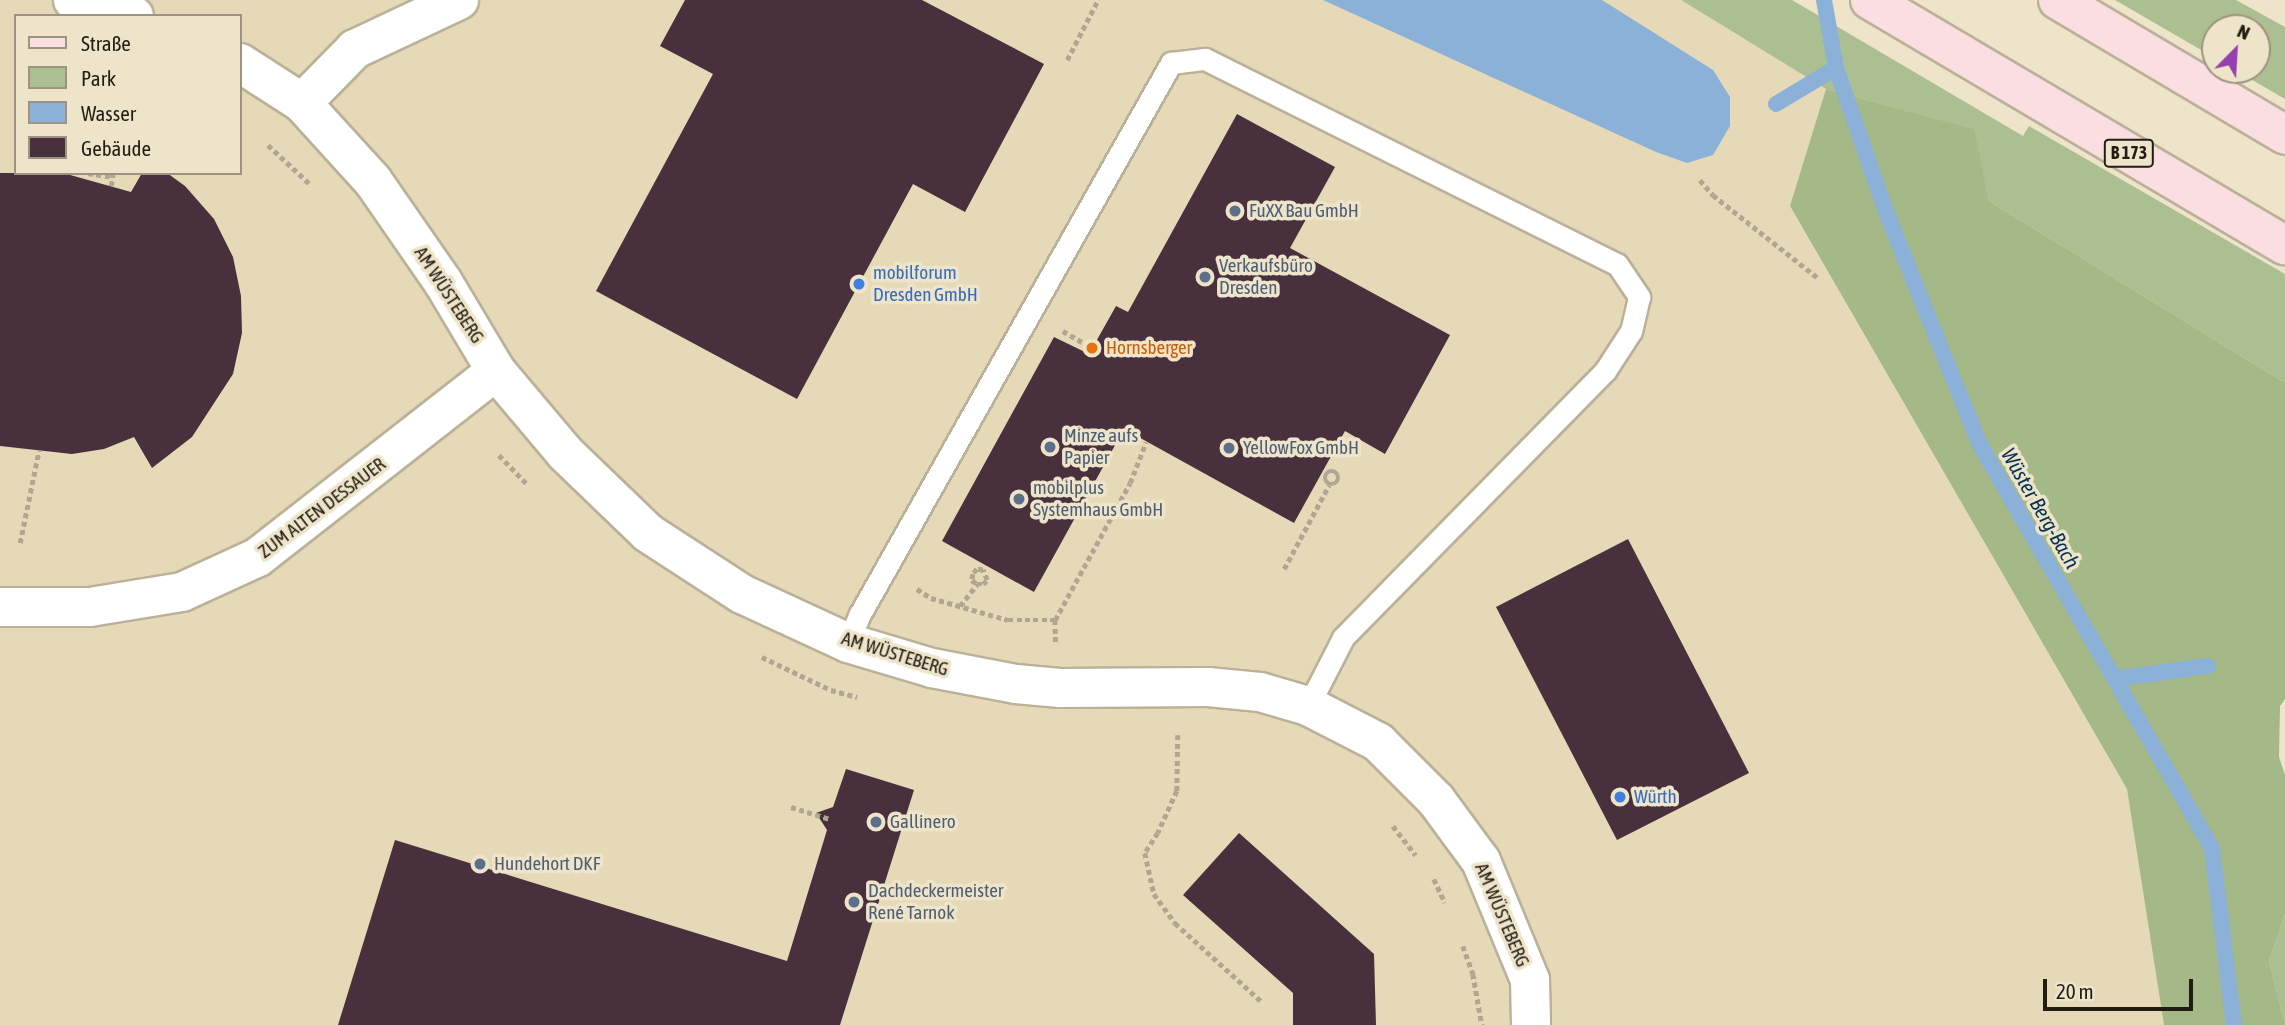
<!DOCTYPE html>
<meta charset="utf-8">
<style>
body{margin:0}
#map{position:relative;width:2285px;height:1025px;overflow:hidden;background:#eee4ca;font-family:"Asap Condensed",sans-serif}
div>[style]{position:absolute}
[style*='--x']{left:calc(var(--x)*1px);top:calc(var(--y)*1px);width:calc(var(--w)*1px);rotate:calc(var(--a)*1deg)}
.built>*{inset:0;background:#e5d9b8}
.green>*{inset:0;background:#acbf91}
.forest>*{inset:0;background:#a4b888}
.water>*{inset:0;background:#8bb1d8}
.stream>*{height:16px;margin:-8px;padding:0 8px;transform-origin:8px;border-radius:8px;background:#8bb1d8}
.building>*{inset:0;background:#48313d}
.path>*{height:4.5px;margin-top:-2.25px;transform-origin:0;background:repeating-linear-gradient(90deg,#afa792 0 5px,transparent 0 8.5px)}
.path>.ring{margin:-2.25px;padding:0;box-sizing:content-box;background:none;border:4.5px solid #afa792;border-radius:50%}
.roads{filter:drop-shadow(2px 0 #bab198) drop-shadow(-2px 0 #bab198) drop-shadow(0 2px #bab198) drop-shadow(0 -2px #bab198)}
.service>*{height:21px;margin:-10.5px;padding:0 10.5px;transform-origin:10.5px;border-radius:10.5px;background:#fff}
.minor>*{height:38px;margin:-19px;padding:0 19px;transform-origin:19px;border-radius:19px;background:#fff}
.primary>*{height:38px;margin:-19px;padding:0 19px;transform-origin:19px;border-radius:19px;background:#fbdee1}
.dots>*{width:19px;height:19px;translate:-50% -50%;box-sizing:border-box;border:4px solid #eee4ca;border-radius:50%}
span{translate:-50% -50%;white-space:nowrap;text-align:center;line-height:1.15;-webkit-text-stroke:7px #eee4ca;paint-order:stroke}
.shield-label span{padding:2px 5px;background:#eee4ca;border:2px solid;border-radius:5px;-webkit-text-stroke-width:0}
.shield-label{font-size:18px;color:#211d13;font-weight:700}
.service-label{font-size:19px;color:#4e5e75}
.left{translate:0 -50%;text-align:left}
.shop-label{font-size:19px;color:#366cbe}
.street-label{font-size:19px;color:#211d13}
.food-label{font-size:19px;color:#c56008}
.water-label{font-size:21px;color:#063357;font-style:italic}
.legend{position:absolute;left:14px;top:14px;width:228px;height:161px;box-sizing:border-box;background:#eee4ca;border:2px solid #9c9481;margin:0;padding:9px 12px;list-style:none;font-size:21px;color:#211d13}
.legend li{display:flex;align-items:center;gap:14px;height:35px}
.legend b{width:35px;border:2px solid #9c9481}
.north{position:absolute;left:2201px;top:14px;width:70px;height:70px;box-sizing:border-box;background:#eee4ca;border:2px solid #9c9481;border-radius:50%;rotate:24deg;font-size:19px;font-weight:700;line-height:28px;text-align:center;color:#211d13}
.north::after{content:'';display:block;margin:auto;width:24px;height:32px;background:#9540ae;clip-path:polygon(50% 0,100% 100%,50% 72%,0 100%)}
.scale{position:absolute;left:2043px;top:979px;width:150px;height:32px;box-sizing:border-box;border:4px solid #211d13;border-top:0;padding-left:9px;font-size:21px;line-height:24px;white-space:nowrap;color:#211d13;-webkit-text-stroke:5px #eee4ca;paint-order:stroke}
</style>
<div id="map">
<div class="built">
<div style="clip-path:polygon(evenodd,0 0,1681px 0,1826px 89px,1790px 207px,2127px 789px,2164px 1025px,0 1025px,0 0,16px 16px,240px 16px,240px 173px,16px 173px,16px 16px)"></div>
</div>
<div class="green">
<div style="clip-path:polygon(1681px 0,1792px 0,2023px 136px,2029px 126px,2285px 274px,2285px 383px,1989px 201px,1973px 129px,1826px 89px)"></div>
<div style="clip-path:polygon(2115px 0,2236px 0,2285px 27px,2285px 99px,2235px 70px,2257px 70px,2257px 28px,2215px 28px,2215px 58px)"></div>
<div style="clip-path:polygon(2285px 914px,2285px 1025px,2269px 961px)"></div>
</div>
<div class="forest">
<div style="clip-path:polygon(1826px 89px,1974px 129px,1989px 201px,2285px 383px,2285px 699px,2280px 706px,2279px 757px,2285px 775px,2285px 914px,2269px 961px,2285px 1025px,2164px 1025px,2127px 789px,1790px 206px)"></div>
</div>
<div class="water">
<div style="clip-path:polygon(1323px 0,1602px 0,1713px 70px,1730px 97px,1730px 126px,1713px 155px,1687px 163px,1656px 152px)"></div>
</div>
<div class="stream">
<div style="--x:1824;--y:0;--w:69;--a:80"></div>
<div style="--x:1836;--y:68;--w:149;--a:70.8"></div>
<div style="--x:1885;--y:209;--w:252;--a:68.1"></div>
<div style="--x:1979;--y:443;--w:468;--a:60.1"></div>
<div style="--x:2212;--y:849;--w:177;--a:82.9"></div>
<div style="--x:1776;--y:104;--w:70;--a:-31"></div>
<div style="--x:2115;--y:679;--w:94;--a:-8"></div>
</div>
<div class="building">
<div style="clip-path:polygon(685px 0,922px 0,1044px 64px,965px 212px,913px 184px,797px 399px,596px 291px,713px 74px,660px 46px)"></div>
<div style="clip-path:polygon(1237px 114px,1335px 167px,1290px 248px,1450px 335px,1385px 454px,1345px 431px,1294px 523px,1124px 429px,1034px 592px,942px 541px,1054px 337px,1089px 354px,1116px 306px,1128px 312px)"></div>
<div style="clip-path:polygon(0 173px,63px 173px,131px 192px,142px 173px,167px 173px,185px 186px,214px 219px,233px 257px,241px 296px,242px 333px,233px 374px,192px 437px,152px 468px,134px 437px,104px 449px,72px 454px,0 446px)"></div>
<div style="clip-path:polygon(1628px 539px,1749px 773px,1617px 840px,1496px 607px)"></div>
<div style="clip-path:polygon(846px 769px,914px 790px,840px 1025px,338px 1025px,395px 840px,787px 961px,827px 830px,816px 813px,833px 807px)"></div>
<div style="clip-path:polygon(1239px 833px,1374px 954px,1376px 1025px,1293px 1025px,1293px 993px,1183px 895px)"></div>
</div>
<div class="path">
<div style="--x:1067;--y:60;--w:68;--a:-62.7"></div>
<div style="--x:268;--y:145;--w:59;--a:42.9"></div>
<div style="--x:88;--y:173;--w:24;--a:9"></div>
<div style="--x:1700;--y:180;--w:20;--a:49"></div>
<div style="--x:1713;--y:195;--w:134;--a:38.3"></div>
<div style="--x:111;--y:186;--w:13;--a:-81"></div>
<div style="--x:1063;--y:331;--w:34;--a:30"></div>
<div style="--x:499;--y:455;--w:42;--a:46"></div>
<div class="ring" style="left:1325px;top:471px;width:9.5px;height:9.5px"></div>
<div style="--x:20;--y:543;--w:95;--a:-78.5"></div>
<div style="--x:1284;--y:569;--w:95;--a:-61.8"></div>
<div style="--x:917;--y:589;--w:17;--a:33"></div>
<div style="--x:931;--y:598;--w:80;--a:15.9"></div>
<div style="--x:1008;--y:620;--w:47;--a:0"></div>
<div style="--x:1055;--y:620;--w:156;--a:-61.3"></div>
<div style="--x:1130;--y:483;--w:44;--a:-68.7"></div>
<div style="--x:960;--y:606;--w:28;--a:-52"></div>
<div style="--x:977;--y:584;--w:6;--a:0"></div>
<div style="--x:983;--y:584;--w:6;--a:-45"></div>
<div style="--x:987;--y:580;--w:11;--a:-112"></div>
<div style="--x:983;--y:570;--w:6;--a:-171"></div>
<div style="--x:977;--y:569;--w:6;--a:129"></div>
<div style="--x:973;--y:574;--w:6;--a:99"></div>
<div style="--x:972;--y:580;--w:6;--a:39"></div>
<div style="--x:1055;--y:620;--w:24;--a:88"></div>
<div style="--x:762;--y:657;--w:76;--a:25.6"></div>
<div style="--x:831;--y:690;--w:27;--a:15"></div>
<div style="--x:1178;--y:735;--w:56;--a:91"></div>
<div style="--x:1177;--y:791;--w:46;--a:114.3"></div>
<div style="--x:1158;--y:833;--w:24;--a:123"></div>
<div style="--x:1145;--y:853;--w:42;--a:77.6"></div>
<div style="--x:1154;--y:894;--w:36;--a:54"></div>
<div style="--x:1175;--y:923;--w:116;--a:42.2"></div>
<div style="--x:791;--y:807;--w:41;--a:17.1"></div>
<div style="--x:1393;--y:826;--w:37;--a:52"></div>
<div style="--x:1434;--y:879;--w:26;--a:65"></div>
<div style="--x:1463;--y:946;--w:30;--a:70"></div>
<div style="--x:1473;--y:974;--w:52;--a:80"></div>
</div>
<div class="roads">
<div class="service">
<div style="--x:848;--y:643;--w:31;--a:-68"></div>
<div style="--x:860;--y:614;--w:633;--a:-60.56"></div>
<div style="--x:1171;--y:63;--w:34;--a:-7"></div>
<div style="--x:1205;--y:59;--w:460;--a:26.5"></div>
<div style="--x:1617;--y:264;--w:40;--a:56"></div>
<div style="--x:1639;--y:297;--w:35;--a:103"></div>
<div style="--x:1631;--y:331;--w:48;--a:123"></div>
<div style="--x:1605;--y:371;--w:374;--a:134.5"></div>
<div style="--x:1343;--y:638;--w:76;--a:117.2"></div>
</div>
<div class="minor">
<div style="--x:73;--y:0;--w:63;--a:14.7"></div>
<div style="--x:240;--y:63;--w:74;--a:32.8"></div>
<div style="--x:302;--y:103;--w:105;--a:47.7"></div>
<div style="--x:373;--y:181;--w:123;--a:55.3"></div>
<div style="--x:443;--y:282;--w:104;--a:59.2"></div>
<div style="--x:496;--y:371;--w:107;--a:49.9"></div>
<div style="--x:565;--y:453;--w:115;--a:43.9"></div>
<div style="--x:648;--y:533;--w:112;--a:33"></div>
<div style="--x:742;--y:594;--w:117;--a:24.8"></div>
<div style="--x:848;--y:643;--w:88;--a:16.6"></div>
<div style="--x:932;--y:668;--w:86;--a:10.8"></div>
<div style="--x:1016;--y:684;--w:44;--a:5.2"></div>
<div style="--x:1060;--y:688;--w:148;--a:-0.4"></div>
<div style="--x:1208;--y:687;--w:52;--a:5.5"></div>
<div style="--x:1260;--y:692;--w:50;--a:16.3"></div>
<div style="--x:1308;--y:706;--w:79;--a:27.2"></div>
<div style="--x:1378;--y:742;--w:82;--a:45"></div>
<div style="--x:1436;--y:800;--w:76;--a:53.6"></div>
<div style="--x:1481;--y:861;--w:129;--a:67.6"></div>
<div style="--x:1530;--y:980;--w:45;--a:88.7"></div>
<div style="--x:302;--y:103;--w:76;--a:-45.5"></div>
<div style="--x:355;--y:49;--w:115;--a:-25.2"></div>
<div style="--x:0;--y:607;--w:90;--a:0"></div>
<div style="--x:90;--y:607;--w:93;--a:-9.3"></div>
<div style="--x:182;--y:592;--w:84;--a:-24.7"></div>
<div style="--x:258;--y:557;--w:302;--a:-38"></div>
</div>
<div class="primary">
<div style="--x:1870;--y:0;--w:482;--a:30.6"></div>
<div style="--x:2058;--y:0;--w:264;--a:30.7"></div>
</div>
</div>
<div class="dots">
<div style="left:1235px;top:211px;background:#5c6f8a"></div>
<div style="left:1205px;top:277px;background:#5c6f8a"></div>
<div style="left:859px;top:284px;background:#3f7fe0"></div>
<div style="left:1092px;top:348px;background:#e8710a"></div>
<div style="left:1050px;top:447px;background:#5c6f8a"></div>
<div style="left:1229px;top:448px;background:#5c6f8a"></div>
<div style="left:1019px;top:499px;background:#5c6f8a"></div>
<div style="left:1620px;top:797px;background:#3f7fe0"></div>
<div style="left:876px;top:822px;background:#5c6f8a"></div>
<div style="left:480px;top:864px;background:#5c6f8a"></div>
<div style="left:854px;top:902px;background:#5c6f8a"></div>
</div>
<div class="shield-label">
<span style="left:2129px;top:153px">B 173</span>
</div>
<div class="service-label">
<span class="left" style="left:1249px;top:211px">FuXX Bau GmbH</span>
<span class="left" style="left:1219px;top:277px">Verkaufsbüro<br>Dresden</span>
<span class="left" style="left:1064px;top:447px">Minze aufs<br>Papier</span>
<span class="left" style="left:1243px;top:448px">YellowFox GmbH</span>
<span class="left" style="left:1033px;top:499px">mobilplus<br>Systemhaus GmbH</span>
<span class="left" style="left:890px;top:822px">Gallinero</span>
<span class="left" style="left:494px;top:864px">Hundehort DKF</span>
<span class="left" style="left:868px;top:902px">Dachdeckermeister<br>René Tarnok</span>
</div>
<div class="shop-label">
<span class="left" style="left:873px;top:284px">mobilforum<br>Dresden GmbH</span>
<span class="left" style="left:1634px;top:797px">Würth</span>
</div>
<div class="street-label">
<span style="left:449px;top:295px;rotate:57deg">AM WÜSTEBERG</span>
<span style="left:322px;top:508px;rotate:-37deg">ZUM ALTEN DESSAUER</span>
<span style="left:895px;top:654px;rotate:17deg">AM WÜSTEBERG</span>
<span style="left:1502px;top:915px;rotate:67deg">AM WÜSTEBERG</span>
</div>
<div class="food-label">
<span class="left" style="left:1106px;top:348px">Hornsberger</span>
</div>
<div class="water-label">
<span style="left:2041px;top:508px;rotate:60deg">Wüster Berg-Bach</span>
</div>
<ul class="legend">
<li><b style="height:9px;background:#fbdee1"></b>Straße</li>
<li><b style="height:19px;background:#acbf91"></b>Park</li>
<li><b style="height:19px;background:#8bb1d8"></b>Wasser</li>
<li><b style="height:19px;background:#48313d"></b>Gebäude</li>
</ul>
<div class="north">N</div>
<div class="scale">20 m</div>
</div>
